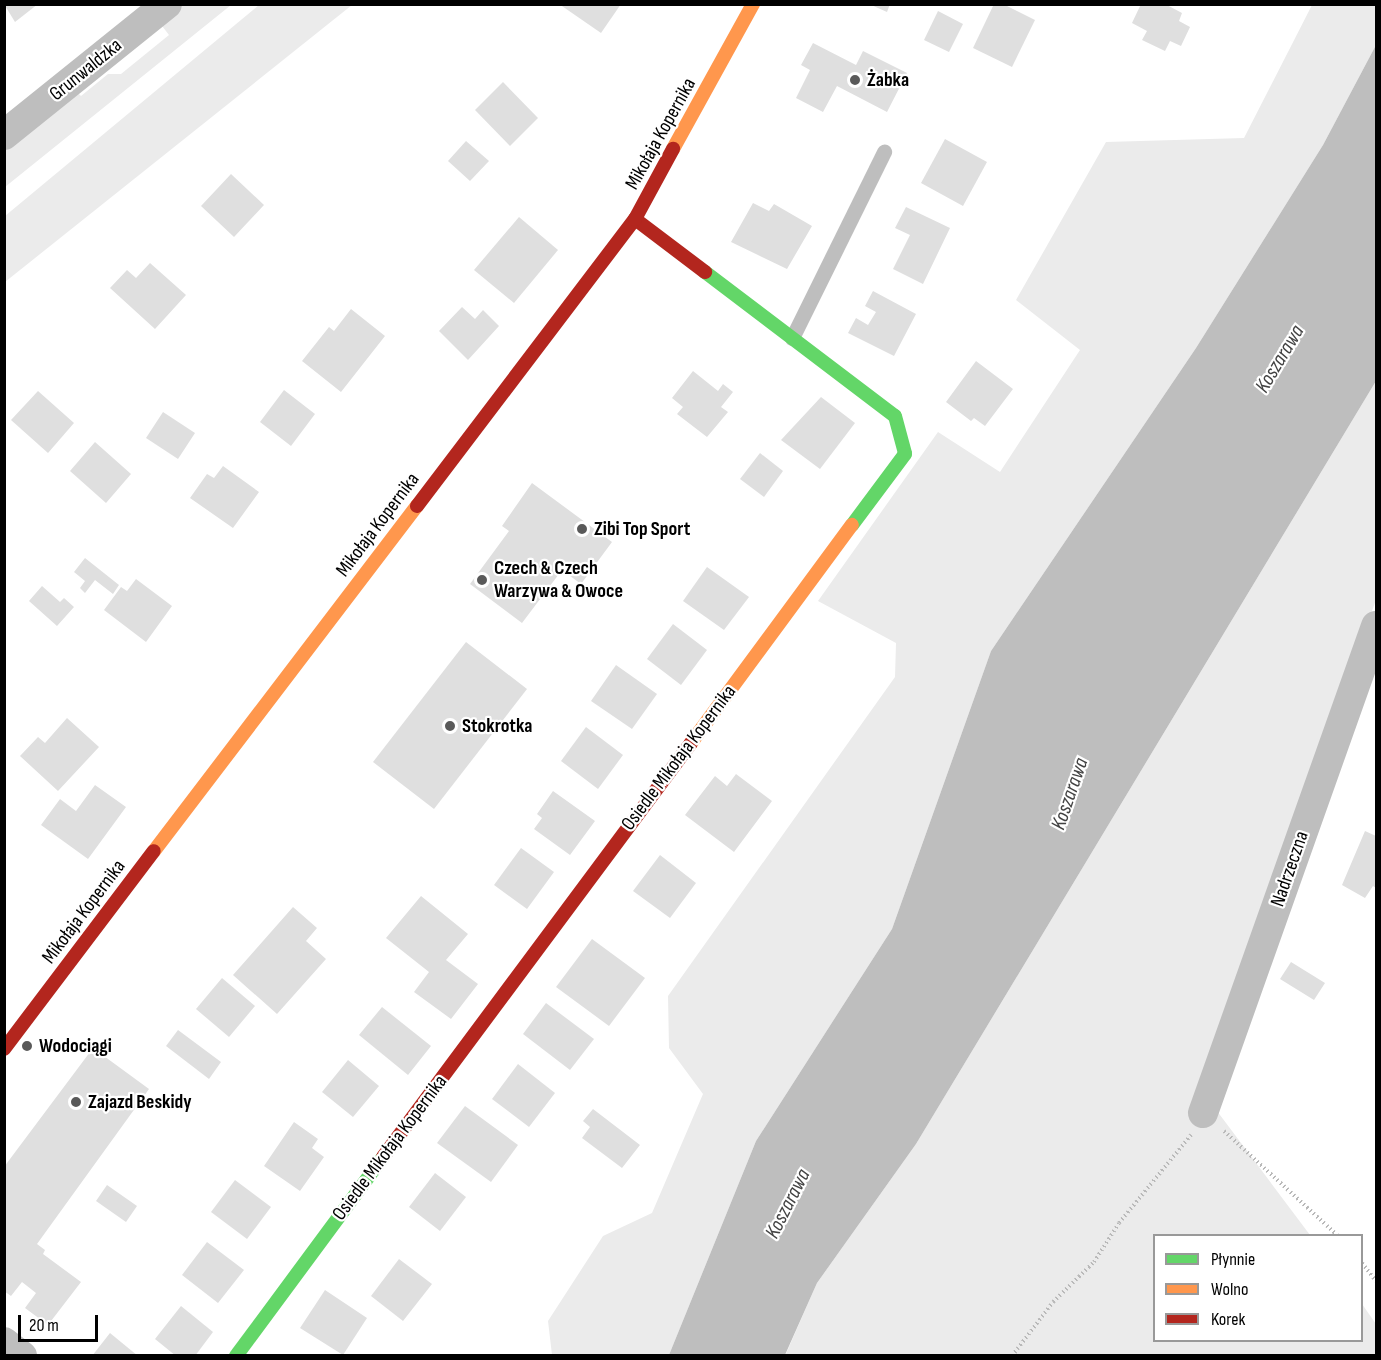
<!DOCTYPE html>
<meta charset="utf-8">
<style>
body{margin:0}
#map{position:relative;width:1381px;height:1360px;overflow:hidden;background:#fff;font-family:"Sofia Sans Condensed",sans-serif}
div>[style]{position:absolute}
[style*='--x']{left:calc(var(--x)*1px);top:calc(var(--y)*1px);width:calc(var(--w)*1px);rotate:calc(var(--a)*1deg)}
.green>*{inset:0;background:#ebebeb}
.water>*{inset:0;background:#bebebe}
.building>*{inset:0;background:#dfdfdf}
.path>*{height:4px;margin-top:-2px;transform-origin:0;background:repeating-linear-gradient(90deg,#b9b9b9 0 1.5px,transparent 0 4.5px)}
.lane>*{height:15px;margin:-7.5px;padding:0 7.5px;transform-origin:7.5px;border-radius:7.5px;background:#bebebe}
.street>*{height:30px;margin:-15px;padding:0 15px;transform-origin:15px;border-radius:15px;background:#bebebe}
.fast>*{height:14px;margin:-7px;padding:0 7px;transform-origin:7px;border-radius:7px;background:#63d668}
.slow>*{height:14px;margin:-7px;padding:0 7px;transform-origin:7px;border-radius:7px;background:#ff974d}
.jam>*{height:14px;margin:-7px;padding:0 7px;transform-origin:7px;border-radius:7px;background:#b3261e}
.dots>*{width:16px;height:16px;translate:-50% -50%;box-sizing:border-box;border:3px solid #fff;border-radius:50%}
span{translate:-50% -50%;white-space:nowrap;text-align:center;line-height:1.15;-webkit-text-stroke:4.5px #fff;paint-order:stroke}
.street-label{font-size:20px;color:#000}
.poi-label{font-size:20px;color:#000;font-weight:700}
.left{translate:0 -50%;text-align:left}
.water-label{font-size:21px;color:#434343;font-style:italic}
.frame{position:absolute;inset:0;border:6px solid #000;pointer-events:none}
.legend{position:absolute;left:1153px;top:1234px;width:210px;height:108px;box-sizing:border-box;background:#fff;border:2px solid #999;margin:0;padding:8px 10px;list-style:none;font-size:18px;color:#000}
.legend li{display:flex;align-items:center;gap:12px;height:30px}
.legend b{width:30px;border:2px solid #999}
.scale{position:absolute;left:18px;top:1315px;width:80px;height:27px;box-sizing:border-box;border:3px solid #000;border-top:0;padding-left:8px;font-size:18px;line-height:21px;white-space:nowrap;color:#000;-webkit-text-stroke:4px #fff;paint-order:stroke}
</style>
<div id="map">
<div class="green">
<div style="clip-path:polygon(182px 5px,231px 5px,5px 187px,5px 146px,75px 90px,81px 96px,108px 74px,121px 74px,169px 35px,159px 22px)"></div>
<div style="clip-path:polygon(259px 5px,352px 5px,5px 282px,5px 216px)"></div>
<div style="clip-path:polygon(1312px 5px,1376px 5px,1376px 45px,1323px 145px,1196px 348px,991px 651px,892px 929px,756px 1141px,669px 1355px,552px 1355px,548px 1321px,603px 1236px,652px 1213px,703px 1094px,669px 1048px,668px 996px,895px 677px,896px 643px,818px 601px,938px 432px,1000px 472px,1080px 350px,1016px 300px,1106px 142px,1244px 138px)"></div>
<div style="clip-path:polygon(1376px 381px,1376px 600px,1351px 668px,1214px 1107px,1310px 1235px,1154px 1236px,1154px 1340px,1362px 1340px,1362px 1304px,1376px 1324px,1376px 1355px,785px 1356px,817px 1283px,916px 1144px)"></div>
</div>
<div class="water">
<div style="clip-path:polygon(1376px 45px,1376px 381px,916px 1144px,817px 1283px,785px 1355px,669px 1355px,756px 1141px,892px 929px,991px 651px,1196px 348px,1323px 145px)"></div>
</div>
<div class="building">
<div style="clip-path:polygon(4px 4px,38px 4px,15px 22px)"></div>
<div style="clip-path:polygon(559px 4px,621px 4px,601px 33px)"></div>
<div style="clip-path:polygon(869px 4px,890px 4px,887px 12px)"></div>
<div style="clip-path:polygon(994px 4px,1003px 4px,1035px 20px,1012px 67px,973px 48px)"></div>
<div style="clip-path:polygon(1141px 4px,1165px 4px,1182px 13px,1179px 21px,1190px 27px,1181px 46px,1170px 41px,1165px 51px,1142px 40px,1147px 31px,1132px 23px)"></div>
<div style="clip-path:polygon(938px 11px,963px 24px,949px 52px,924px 40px)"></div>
<div style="clip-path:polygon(813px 43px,856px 65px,863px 51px,907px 73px,887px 112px,837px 86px,823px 112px,796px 98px,810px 70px,801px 65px)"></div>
<div style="clip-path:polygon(503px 82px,538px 118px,510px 146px,475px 110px)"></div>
<div style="clip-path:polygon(945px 139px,987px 162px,963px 206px,921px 183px)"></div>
<div style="clip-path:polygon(466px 141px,489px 161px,470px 181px,448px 161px)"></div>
<div style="clip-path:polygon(231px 174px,264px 205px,234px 237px,201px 206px)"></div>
<div style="clip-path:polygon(753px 203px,769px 211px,774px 204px,812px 226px,787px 269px,731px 242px)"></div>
<div style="clip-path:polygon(906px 207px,950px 228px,923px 284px,893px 269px,910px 235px,895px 228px)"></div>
<div style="clip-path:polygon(519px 217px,558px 250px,514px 303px,474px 270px)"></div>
<div style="clip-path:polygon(150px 263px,186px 295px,155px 329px,110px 288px,127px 270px,136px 278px)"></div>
<div style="clip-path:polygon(873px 291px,916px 314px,894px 356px,848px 333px,856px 318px,868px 325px,876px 312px,865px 306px)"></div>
<div style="clip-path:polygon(462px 307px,475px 319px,483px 310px,499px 326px,468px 360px,439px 331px)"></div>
<div style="clip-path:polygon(351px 309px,385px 336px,341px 392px,302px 361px,329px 327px,334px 331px)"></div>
<div style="clip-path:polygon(976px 361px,1013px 389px,985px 426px,974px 418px,971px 421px,946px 402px)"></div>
<div style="clip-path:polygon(693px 371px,718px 391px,723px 384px,733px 392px,721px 407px,728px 412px,707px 437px,677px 414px,683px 407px,672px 398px)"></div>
<div style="clip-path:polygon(284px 390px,315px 414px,291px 446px,260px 422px)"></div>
<div style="clip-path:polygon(38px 391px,74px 423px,48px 453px,11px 420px)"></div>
<div style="clip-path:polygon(821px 397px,855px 423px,820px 469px,781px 440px)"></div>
<div style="clip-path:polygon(163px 412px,195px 433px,178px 459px,146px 438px)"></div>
<div style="clip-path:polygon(95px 442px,131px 474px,106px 503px,70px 471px)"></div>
<div style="clip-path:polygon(760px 453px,783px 471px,764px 497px,740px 479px)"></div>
<div style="clip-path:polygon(223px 466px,259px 492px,233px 528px,190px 498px,207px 474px,214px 478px)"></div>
<div style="clip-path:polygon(532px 483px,612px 542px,581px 584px,562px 570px,522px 623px,470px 584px,509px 531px,502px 526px)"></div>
<div style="clip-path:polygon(85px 558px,119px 585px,113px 594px,95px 580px,85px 593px,80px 588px,85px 581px,74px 572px)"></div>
<div style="clip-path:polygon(707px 567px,749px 597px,724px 630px,683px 601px)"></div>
<div style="clip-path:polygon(136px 579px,172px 606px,146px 642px,104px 610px,121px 587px,127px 591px)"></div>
<div style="clip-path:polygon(42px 586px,60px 602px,64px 598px,74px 607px,57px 626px,29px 601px)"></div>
<div style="clip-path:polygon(673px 624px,707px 650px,681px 685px,647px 659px)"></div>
<div style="clip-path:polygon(466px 642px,527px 689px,434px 809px,373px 762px)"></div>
<div style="clip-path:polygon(616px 665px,657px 694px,632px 729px,591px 701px)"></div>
<div style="clip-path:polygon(67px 718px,99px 747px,58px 791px,20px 756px,38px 737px,45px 743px)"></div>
<div style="clip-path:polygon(586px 727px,623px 755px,598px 789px,561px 761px)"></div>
<div style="clip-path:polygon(736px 774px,772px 801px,734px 852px,685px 815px,715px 776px,727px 786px)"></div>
<div style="clip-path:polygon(95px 785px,126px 807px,88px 859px,41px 825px,60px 799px,76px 811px)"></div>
<div style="clip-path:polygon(553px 791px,595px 821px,570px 855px,534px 829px,542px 818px,537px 814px)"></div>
<div style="clip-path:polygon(1365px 831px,1376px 836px,1376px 888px,1373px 886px,1365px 898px,1342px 885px)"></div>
<div style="clip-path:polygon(521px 848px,554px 872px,527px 909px,494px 885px)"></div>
<div style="clip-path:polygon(660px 855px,696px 883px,670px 918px,633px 891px)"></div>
<div style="clip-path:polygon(421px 896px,468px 934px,446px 960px,478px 984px,451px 1019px,414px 992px,429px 972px,386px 938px)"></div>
<div style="clip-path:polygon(293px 907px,317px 928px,306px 941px,326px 959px,277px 1014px,233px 975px)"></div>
<div style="clip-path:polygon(592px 939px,645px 978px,609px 1026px,556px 987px)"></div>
<div style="clip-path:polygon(1291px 962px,1325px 983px,1314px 1000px,1280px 979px)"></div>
<div style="clip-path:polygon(222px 978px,255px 1006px,229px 1037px,196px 1009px)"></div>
<div style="clip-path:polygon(546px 1003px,594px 1039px,570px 1070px,523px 1034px)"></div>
<div style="clip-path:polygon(382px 1007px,431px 1046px,408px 1075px,359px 1035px)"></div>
<div style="clip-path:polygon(178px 1030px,221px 1062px,209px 1079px,166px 1046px)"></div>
<div style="clip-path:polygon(93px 1048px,149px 1089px,37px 1244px,45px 1250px,43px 1254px,81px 1282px,48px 1325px,25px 1308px,36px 1293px,22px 1282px,11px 1296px,4px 1291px,4px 1167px)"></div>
<div style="clip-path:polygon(348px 1060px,379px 1086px,353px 1117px,322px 1092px)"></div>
<div style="clip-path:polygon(518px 1064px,555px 1093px,529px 1127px,492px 1099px)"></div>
<div style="clip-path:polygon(465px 1106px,518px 1145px,491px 1182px,437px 1143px)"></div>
<div style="clip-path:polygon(593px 1109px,640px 1145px,622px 1168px,582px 1138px,590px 1127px,583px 1121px)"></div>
<div style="clip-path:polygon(294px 1122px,318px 1139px,312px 1148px,324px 1157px,300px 1191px,264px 1166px)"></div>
<div style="clip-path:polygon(435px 1173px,466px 1197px,440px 1231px,409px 1207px)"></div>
<div style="clip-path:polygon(235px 1180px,271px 1207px,247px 1239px,211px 1212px)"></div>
<div style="clip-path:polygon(107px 1185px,137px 1206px,126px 1222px,96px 1201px)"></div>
<div style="clip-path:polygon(207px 1242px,244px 1270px,218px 1303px,182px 1275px)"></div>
<div style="clip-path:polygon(399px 1259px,432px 1284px,403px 1321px,371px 1296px)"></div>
<div style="clip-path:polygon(325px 1290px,367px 1318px,343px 1355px,300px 1328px)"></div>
<div style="clip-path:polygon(181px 1306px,213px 1332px,195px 1356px,176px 1356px,155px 1339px)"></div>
<div style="clip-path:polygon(110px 1333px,138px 1356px,92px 1356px)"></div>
</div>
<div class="path">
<div style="--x:1224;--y:1131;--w:155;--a:42.6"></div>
<div style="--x:1362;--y:1263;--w:23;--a:52"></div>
<div style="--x:1012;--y:1356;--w:68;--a:-52.8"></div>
<div style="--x:1053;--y:1302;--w:57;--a:-44.3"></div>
<div style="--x:1094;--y:1262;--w:46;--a:-57.3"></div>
<div style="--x:1119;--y:1223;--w:114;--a:-50.7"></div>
</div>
<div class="lane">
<div style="--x:792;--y:338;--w:208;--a:-63.7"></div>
</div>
<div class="street">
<div style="--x:4;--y:135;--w:209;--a:-38.8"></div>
<div style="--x:1203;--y:1113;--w:517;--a:-70.44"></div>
<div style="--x:4;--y:1342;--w:23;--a:38"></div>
</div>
<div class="fast">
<div style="--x:705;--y:272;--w:238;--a:37.2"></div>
<div style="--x:895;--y:416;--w:39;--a:75"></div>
<div style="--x:905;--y:454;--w:89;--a:126.7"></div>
<div style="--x:236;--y:1356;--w:247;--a:-53.5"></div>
</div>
<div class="slow">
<div style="--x:673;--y:149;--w:166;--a:-61.1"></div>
<div style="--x:691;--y:743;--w:271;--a:-53.6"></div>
<div style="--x:154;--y:851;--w:434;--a:-52.7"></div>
</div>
<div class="jam">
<div style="--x:635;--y:219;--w:88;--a:37.1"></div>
<div style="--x:417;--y:506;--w:360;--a:-52.8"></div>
<div style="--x:635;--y:219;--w:80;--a:-61.5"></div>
<div style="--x:4;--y:1049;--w:248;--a:-52.9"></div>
<div style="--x:383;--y:1157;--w:516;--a:-53.35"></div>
</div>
<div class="dots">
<div style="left:855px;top:80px;background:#595959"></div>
<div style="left:582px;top:529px;background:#595959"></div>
<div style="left:482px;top:580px;background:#595959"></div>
<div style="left:450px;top:726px;background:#595959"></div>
<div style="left:27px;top:1046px;background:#595959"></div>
<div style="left:76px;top:1102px;background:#595959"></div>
</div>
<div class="street-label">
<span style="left:86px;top:70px;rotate:-39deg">Grunwaldzka</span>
<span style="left:661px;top:134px;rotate:-61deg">Mikołaja Kopernika</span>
<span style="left:378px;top:525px;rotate:-53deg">Mikołaja Kopernika</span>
<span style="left:679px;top:758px;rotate:-53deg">Osiedle Mikołaja Kopernika</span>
<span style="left:1290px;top:869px;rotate:-71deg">Nadrzeczna</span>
<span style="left:84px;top:912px;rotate:-53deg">Mikołaja Kopernika</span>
<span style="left:390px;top:1148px;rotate:-53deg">Osiedle Mikołaja Kopernika</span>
</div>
<div class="poi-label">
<span class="left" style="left:867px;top:80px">Żabka</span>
<span class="left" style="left:594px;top:529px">Zibi Top Sport</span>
<span class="left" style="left:494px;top:580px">Czech &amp; Czech<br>Warzywa &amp; Owoce</span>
<span class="left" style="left:462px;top:726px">Stokrotka</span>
<span class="left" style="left:39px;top:1046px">Wodociągi</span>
<span class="left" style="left:88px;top:1102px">Zajazd Beskidy</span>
</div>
<div class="water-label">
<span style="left:1280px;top:359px;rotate:-59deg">Koszarawa</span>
<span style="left:1070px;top:794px;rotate:-71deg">Koszarawa</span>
<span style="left:788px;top:1204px;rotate:-63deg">Koszarawa</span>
</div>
<div class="frame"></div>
<ul class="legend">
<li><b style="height:8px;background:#63d668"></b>Płynnie</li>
<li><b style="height:8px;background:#ff974d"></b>Wolno</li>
<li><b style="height:8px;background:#b3261e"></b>Korek</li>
</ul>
<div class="scale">20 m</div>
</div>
